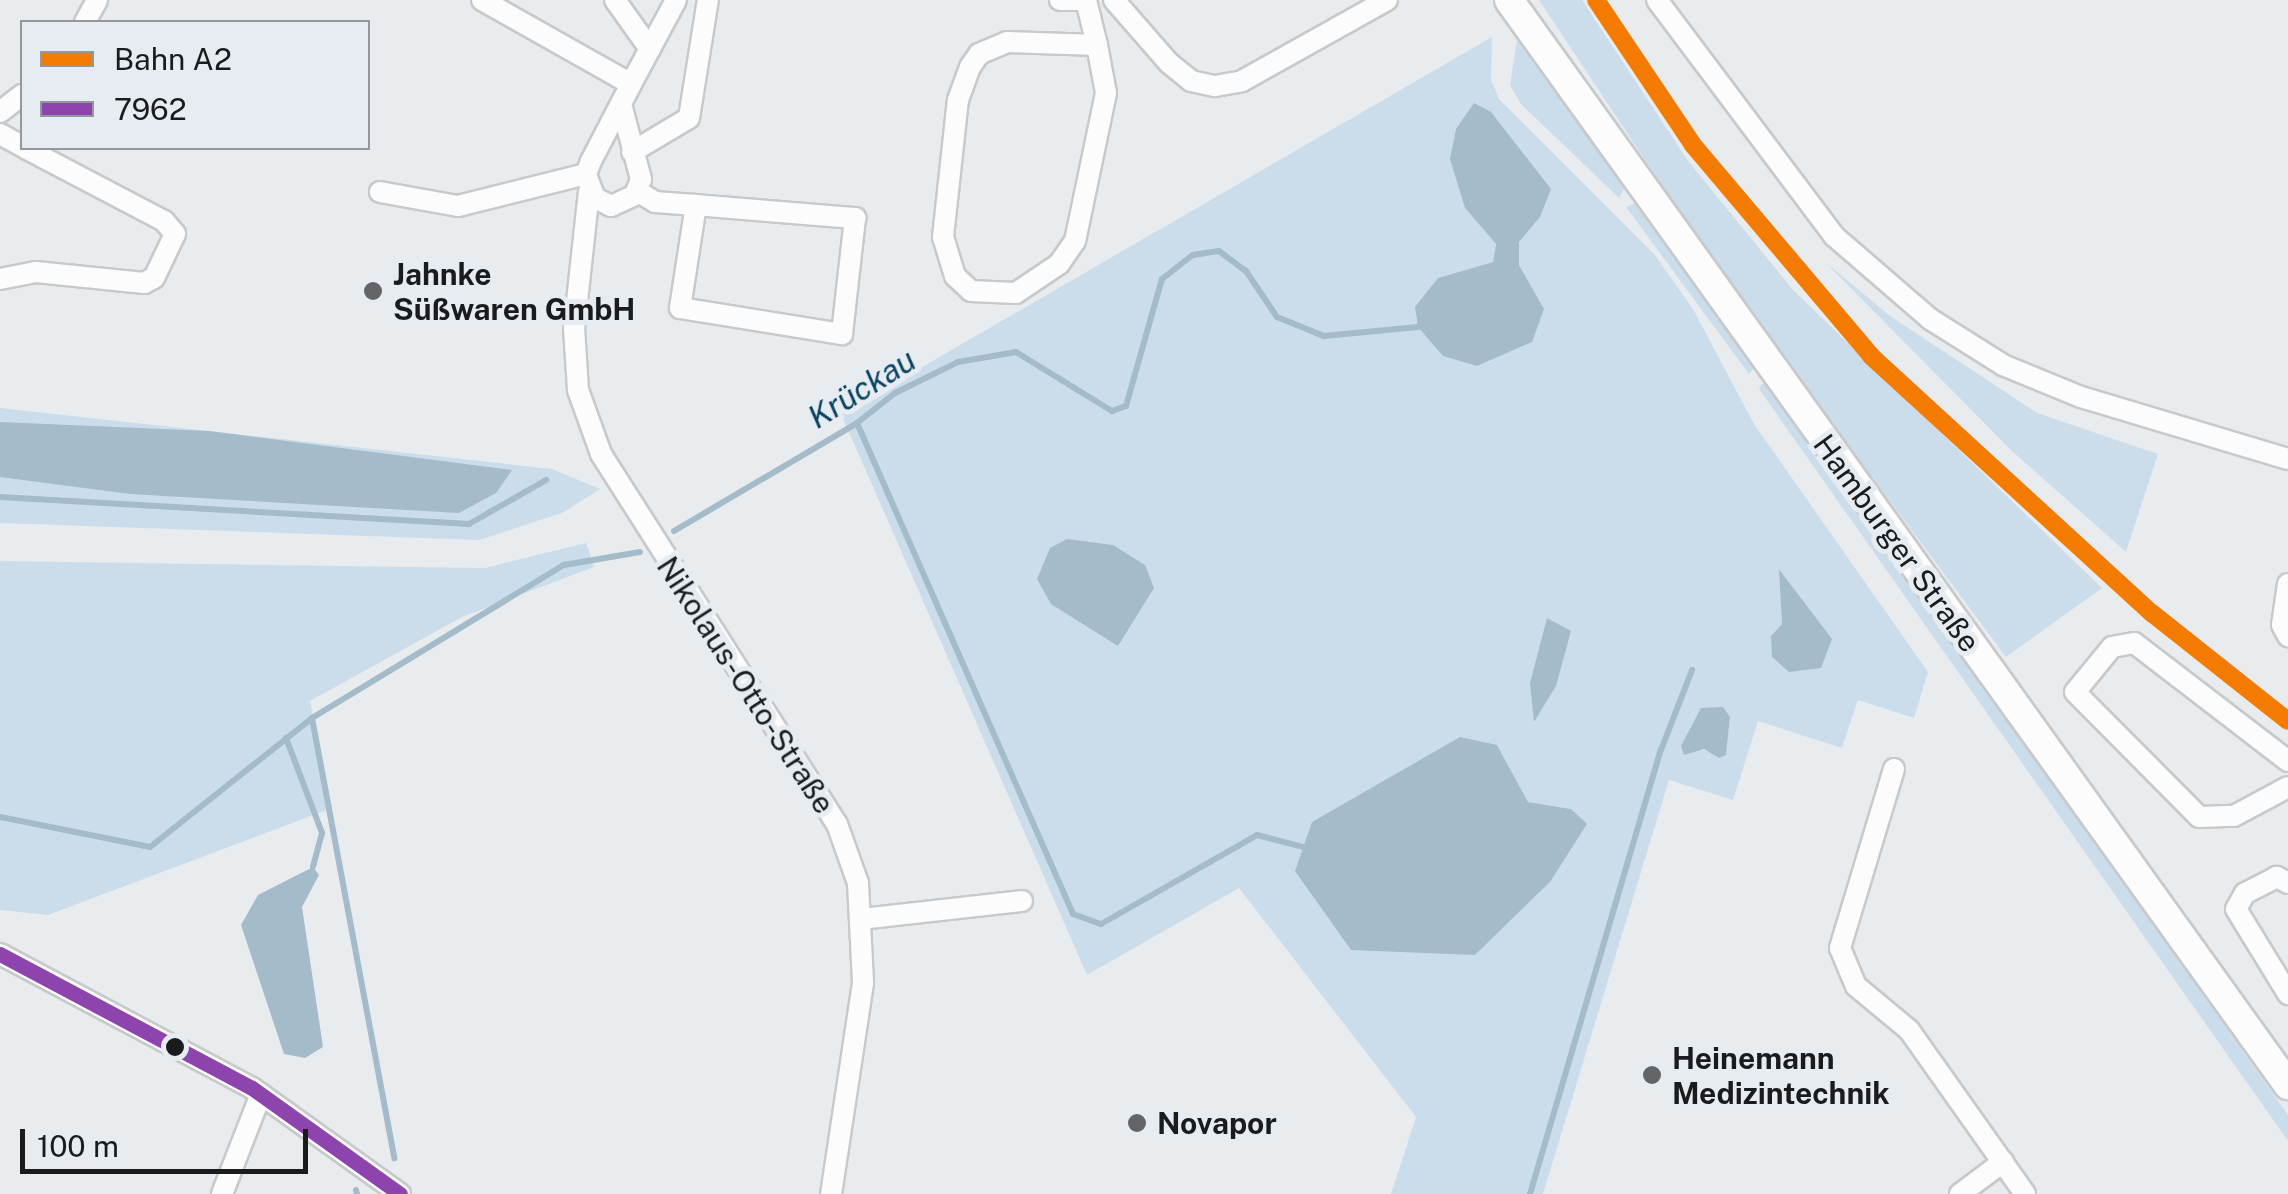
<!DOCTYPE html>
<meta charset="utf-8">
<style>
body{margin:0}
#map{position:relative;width:2288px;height:1194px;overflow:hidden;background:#e9ecee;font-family:"Public Sans",sans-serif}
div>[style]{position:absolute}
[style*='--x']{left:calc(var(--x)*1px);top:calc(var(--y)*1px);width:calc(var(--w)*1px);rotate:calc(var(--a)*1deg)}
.green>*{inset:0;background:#cbddea}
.water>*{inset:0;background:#a4bbca}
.stream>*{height:6px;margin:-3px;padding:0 3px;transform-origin:3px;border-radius:3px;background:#a4bbca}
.roads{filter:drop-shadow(2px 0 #c7c9cb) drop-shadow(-2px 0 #c7c9cb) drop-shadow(0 2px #c7c9cb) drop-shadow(0 -2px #c7c9cb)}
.minor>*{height:20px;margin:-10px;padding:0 10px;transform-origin:10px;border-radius:10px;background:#fcfcfc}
.major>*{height:28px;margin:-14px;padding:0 14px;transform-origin:14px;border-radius:14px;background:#fcfcfc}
.bus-1>*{height:15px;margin:-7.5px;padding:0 7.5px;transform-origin:7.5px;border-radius:7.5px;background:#8e44ad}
.rail-1>*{height:18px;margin:-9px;padding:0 9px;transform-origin:9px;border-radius:9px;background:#f47b01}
.dots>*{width:28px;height:28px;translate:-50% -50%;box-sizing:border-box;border:5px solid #e6ecf1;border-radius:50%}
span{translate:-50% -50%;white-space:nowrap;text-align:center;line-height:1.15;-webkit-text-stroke:10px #e6ecf1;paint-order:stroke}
.poi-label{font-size:30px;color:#191b1c;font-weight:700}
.left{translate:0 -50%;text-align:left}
.street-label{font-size:30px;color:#191b1c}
.water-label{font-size:32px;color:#074360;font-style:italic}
.legend{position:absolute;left:20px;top:20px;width:350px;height:130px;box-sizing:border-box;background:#e6ecf1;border:2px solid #94989c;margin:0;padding:12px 18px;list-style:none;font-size:30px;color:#191b1c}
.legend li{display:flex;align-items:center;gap:20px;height:50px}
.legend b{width:50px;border:2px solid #94989c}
.scale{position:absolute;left:20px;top:1129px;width:288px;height:45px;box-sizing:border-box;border:5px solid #191b1c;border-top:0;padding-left:12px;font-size:30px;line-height:35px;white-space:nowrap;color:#191b1c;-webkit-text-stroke:8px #e6ecf1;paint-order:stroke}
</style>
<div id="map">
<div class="green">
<div style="clip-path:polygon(1539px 0,1582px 0,1688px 161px,1794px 291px,2102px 588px,2006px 657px,1718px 270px)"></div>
<div style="clip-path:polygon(evenodd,1492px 37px,1491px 80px,1499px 99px,1654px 254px,1693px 309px,1754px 424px,1928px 672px,1914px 718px,1858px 700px,1842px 748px,1758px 721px,1733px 800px,1669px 780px,1543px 1194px,1391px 1194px,1416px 1117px,1239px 888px,1087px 975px,841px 414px,1492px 37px,1465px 208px,1540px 217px,1519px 242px,1519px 265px,1544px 309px,1438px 278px,1493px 262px,1496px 244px,1465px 208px,1492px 37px,1780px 570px,1813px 614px,1771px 636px,1782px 624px,1780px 570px,1492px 37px,1730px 717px,1726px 754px,1681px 746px,1689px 733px,1730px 717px,1492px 37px,1497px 745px,1528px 802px,1571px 809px,1550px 882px,1475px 955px,1497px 745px)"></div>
<div style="clip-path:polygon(1517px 40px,1626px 186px,1619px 198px,1521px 104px,1510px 85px)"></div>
<div style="clip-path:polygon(1638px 202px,1756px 366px,1749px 374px,1626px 207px)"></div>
<div style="clip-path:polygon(1825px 262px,1890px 316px,2037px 413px,2158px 454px,2126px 552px,2012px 451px)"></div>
<div style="clip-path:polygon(1762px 384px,1770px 385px,2288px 1115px,2288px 1141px,1759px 389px)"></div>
<div style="clip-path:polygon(0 408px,552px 469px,600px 489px,562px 513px,479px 540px,0 523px)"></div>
<div style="clip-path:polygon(586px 543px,594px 567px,462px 617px,310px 701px,332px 808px,48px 915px,0 910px,0 561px,485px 568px)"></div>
</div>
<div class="water">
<div style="clip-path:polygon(1474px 103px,1491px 112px,1551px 189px,1540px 217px,1519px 242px,1519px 265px,1544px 309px,1532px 342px,1477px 366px,1443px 356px,1418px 327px,1415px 307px,1438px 278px,1493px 262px,1496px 244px,1465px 208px,1450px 159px,1456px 129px)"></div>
<div style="clip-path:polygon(0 422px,209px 431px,512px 470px,496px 493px,459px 513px,130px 494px,0 477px)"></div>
<div style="clip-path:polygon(1067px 539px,1113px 545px,1145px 565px,1154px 588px,1118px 646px,1051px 604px,1037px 579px,1050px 548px)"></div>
<div style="clip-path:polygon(1779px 569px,1832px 639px,1821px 668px,1789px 672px,1772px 657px,1771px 636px,1782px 624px)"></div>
<div style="clip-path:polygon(1547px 618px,1571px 631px,1556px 686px,1534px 722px,1530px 683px)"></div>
<div style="clip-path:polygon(1723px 707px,1730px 717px,1726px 755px,1719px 758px,1704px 749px,1684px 755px,1681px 746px,1701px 708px)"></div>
<div style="clip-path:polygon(1460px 737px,1497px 745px,1528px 802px,1571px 809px,1587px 824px,1550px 882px,1475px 955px,1351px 950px,1295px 871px,1312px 822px)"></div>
<div style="clip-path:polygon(313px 867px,319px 875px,302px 907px,323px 1047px,305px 1058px,284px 1054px,241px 925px,258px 895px)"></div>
</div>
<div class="stream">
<div style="--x:857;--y:423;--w:536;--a:66.25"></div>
<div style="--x:1073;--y:914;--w:30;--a:20"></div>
<div style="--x:1101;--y:924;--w:180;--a:-29.7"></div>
<div style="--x:1257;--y:835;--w:48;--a:14.6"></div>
<div style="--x:0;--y:497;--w:470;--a:3.3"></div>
<div style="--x:469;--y:524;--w:89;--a:-29.7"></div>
<div style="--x:674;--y:531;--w:212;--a:-30.5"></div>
<div style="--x:857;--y:423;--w:48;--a:-38.3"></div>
<div style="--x:895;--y:393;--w:70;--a:-26.2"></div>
<div style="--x:958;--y:362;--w:59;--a:-9.8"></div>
<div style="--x:1016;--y:352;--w:113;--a:31.6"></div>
<div style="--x:1112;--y:411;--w:15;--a:-20"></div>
<div style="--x:1126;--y:406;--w:132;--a:-74.2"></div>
<div style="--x:1162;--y:279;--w:39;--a:-38"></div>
<div style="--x:1193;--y:255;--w:26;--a:-9"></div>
<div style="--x:1219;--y:251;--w:34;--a:37"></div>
<div style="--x:1246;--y:271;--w:55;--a:56"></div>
<div style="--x:1277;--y:317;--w:51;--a:22"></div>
<div style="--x:1324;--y:336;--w:94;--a:-5.5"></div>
<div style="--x:312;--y:718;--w:448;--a:79.4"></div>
<div style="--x:286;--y:738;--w:102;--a:69.2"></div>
<div style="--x:322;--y:833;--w:35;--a:105"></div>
<div style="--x:0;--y:817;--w:153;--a:11.3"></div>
<div style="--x:150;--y:847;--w:207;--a:-38.5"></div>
<div style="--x:312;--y:718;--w:295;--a:-31.3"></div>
<div style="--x:564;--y:565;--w:77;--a:-9.7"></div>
<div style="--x:356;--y:1190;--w:4;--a:76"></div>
<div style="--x:1530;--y:1194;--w:463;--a:-73.6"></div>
<div style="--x:1661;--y:750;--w:86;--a:-68.8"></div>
</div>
<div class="roads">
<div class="minor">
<div style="--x:482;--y:0;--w:171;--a:29.4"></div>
<div style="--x:615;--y:0;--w:60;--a:54.5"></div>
<div style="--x:1060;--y:0;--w:20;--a:0"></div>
<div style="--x:1086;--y:0;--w:46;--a:76.3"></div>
<div style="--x:1097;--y:45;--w:49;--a:79.4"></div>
<div style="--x:1106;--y:93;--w:151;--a:101.8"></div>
<div style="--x:1075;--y:241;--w:28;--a:125"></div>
<div style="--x:1059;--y:264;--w:52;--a:146"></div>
<div style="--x:1016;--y:293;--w:45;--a:-177.5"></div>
<div style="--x:971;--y:291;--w:22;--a:-137"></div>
<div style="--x:955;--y:276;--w:41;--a:-107.1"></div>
<div style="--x:943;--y:237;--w:138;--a:-83.8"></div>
<div style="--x:958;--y:100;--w:35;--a:-70"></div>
<div style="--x:970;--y:67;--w:16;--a:-55"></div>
<div style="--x:979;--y:54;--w:30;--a:-23"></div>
<div style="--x:1007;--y:42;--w:90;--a:1.9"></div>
<div style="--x:1114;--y:0;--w:84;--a:48.9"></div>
<div style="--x:1169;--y:63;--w:28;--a:39"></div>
<div style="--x:1191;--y:81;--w:25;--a:12"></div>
<div style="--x:1215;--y:86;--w:27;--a:-10"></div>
<div style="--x:1242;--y:81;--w:166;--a:-29.2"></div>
<div style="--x:1657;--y:0;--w:295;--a:53.1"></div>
<div style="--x:1834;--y:236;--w:127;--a:40.8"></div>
<div style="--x:1930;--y:319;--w:86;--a:32.2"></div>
<div style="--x:2003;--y:365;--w:84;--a:22.3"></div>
<div style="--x:2081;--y:397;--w:216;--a:16.7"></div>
<div style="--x:85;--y:22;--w:25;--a:-61"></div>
<div style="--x:621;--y:104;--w:78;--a:75.1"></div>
<div style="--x:641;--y:179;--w:17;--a:111"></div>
<div style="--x:635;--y:195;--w:26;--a:155"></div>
<div style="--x:611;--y:206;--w:18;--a:-153"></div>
<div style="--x:595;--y:198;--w:26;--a:-111"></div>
<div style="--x:586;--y:174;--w:14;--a:-69"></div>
<div style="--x:591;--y:161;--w:87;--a:-62.5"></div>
<div style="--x:631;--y:84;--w:95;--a:-61.8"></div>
<div style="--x:0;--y:112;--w:28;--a:-38"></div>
<div style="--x:0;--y:134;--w:25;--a:29"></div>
<div style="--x:632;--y:152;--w:66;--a:-30.8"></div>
<div style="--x:689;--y:118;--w:120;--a:-80.9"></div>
<div style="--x:589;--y:191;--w:138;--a:96.2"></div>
<div style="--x:574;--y:328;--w:62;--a:86.3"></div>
<div style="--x:578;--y:390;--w:68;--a:70.2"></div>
<div style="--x:601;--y:454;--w:439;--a:57.5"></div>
<div style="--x:837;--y:824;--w:63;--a:70.4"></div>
<div style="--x:858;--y:883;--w:100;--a:87.1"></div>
<div style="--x:863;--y:983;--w:213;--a:98.6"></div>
<div style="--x:637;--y:191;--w:21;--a:31"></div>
<div style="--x:655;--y:202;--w:41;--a:4.2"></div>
<div style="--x:696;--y:205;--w:160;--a:4.7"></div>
<div style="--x:855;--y:218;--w:117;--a:96.4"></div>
<div style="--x:842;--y:334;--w:164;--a:-170.9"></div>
<div style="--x:680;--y:308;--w:104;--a:-81.2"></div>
<div style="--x:380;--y:192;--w:79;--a:10.2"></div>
<div style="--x:458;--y:206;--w:132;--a:-14"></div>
<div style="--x:0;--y:279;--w:37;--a:-11"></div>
<div style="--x:36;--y:272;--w:109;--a:5.8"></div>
<div style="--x:144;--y:283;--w:11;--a:-27"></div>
<div style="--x:154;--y:278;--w:49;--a:-64.5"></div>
<div style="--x:175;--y:234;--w:17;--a:-130"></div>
<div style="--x:164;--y:221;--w:157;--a:-152.3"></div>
<div style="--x:2288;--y:584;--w:41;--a:98.3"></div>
<div style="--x:2282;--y:625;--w:13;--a:61"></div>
<div style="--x:2288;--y:761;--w:194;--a:-142.5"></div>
<div style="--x:2134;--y:643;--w:22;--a:170"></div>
<div style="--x:2112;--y:647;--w:58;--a:129.4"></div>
<div style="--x:2075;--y:692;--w:176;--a:45.2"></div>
<div style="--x:2199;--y:817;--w:35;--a:-2"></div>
<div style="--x:2234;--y:816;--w:61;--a:-28.2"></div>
<div style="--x:1894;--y:769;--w:187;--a:106.8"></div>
<div style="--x:1840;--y:948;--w:41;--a:67.2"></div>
<div style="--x:1856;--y:986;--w:69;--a:39.7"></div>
<div style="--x:1909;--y:1030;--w:201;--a:54.7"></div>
<div style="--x:2288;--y:883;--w:13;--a:-151"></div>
<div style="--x:2277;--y:877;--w:36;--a:153"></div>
<div style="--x:2245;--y:893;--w:18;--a:119"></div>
<div style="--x:2236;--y:909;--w:100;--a:58.5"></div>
<div style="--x:861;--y:919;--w:162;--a:-6.4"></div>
<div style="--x:0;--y:954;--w:285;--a:28"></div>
<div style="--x:252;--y:1088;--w:182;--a:35.6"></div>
<div style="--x:222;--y:1194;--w:107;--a:-68.7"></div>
<div style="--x:1960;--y:1194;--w:54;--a:-36.7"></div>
</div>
<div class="major">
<div style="--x:1509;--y:0;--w:1336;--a:54.32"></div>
</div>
</div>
<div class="bus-1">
<div style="--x:0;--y:954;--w:285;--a:28"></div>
<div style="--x:252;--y:1088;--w:182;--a:35.6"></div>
</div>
<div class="rail-1">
<div style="--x:1596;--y:0;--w:174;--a:56.2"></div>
<div style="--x:1693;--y:145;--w:276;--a:49.8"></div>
<div style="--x:1871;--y:356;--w:382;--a:42.5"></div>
<div style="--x:2153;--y:614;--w:172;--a:38.4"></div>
</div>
<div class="dots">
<div style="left:373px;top:291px;background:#626466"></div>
<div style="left:175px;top:1047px;background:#191b1c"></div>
<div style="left:1652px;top:1075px;background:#626466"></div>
<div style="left:1137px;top:1123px;background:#626466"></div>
</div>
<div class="poi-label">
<span class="left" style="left:393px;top:291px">Jahnke<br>Süßwaren GmbH</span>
<span class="left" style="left:1672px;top:1075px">Heinemann<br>Medizintechnik</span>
<span class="left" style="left:1157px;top:1123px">Novapor</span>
</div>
<div class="street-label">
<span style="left:1897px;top:543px;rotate:54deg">Hamburger Straße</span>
<span style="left:746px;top:685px;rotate:57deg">Nikolaus-Otto-Straße</span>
</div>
<div class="water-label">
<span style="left:862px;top:389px;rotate:-32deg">Krückau</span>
</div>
<ul class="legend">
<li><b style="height:12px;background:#f47b01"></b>Bahn A2</li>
<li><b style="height:12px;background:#8e44ad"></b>7962</li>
</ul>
<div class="scale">100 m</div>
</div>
